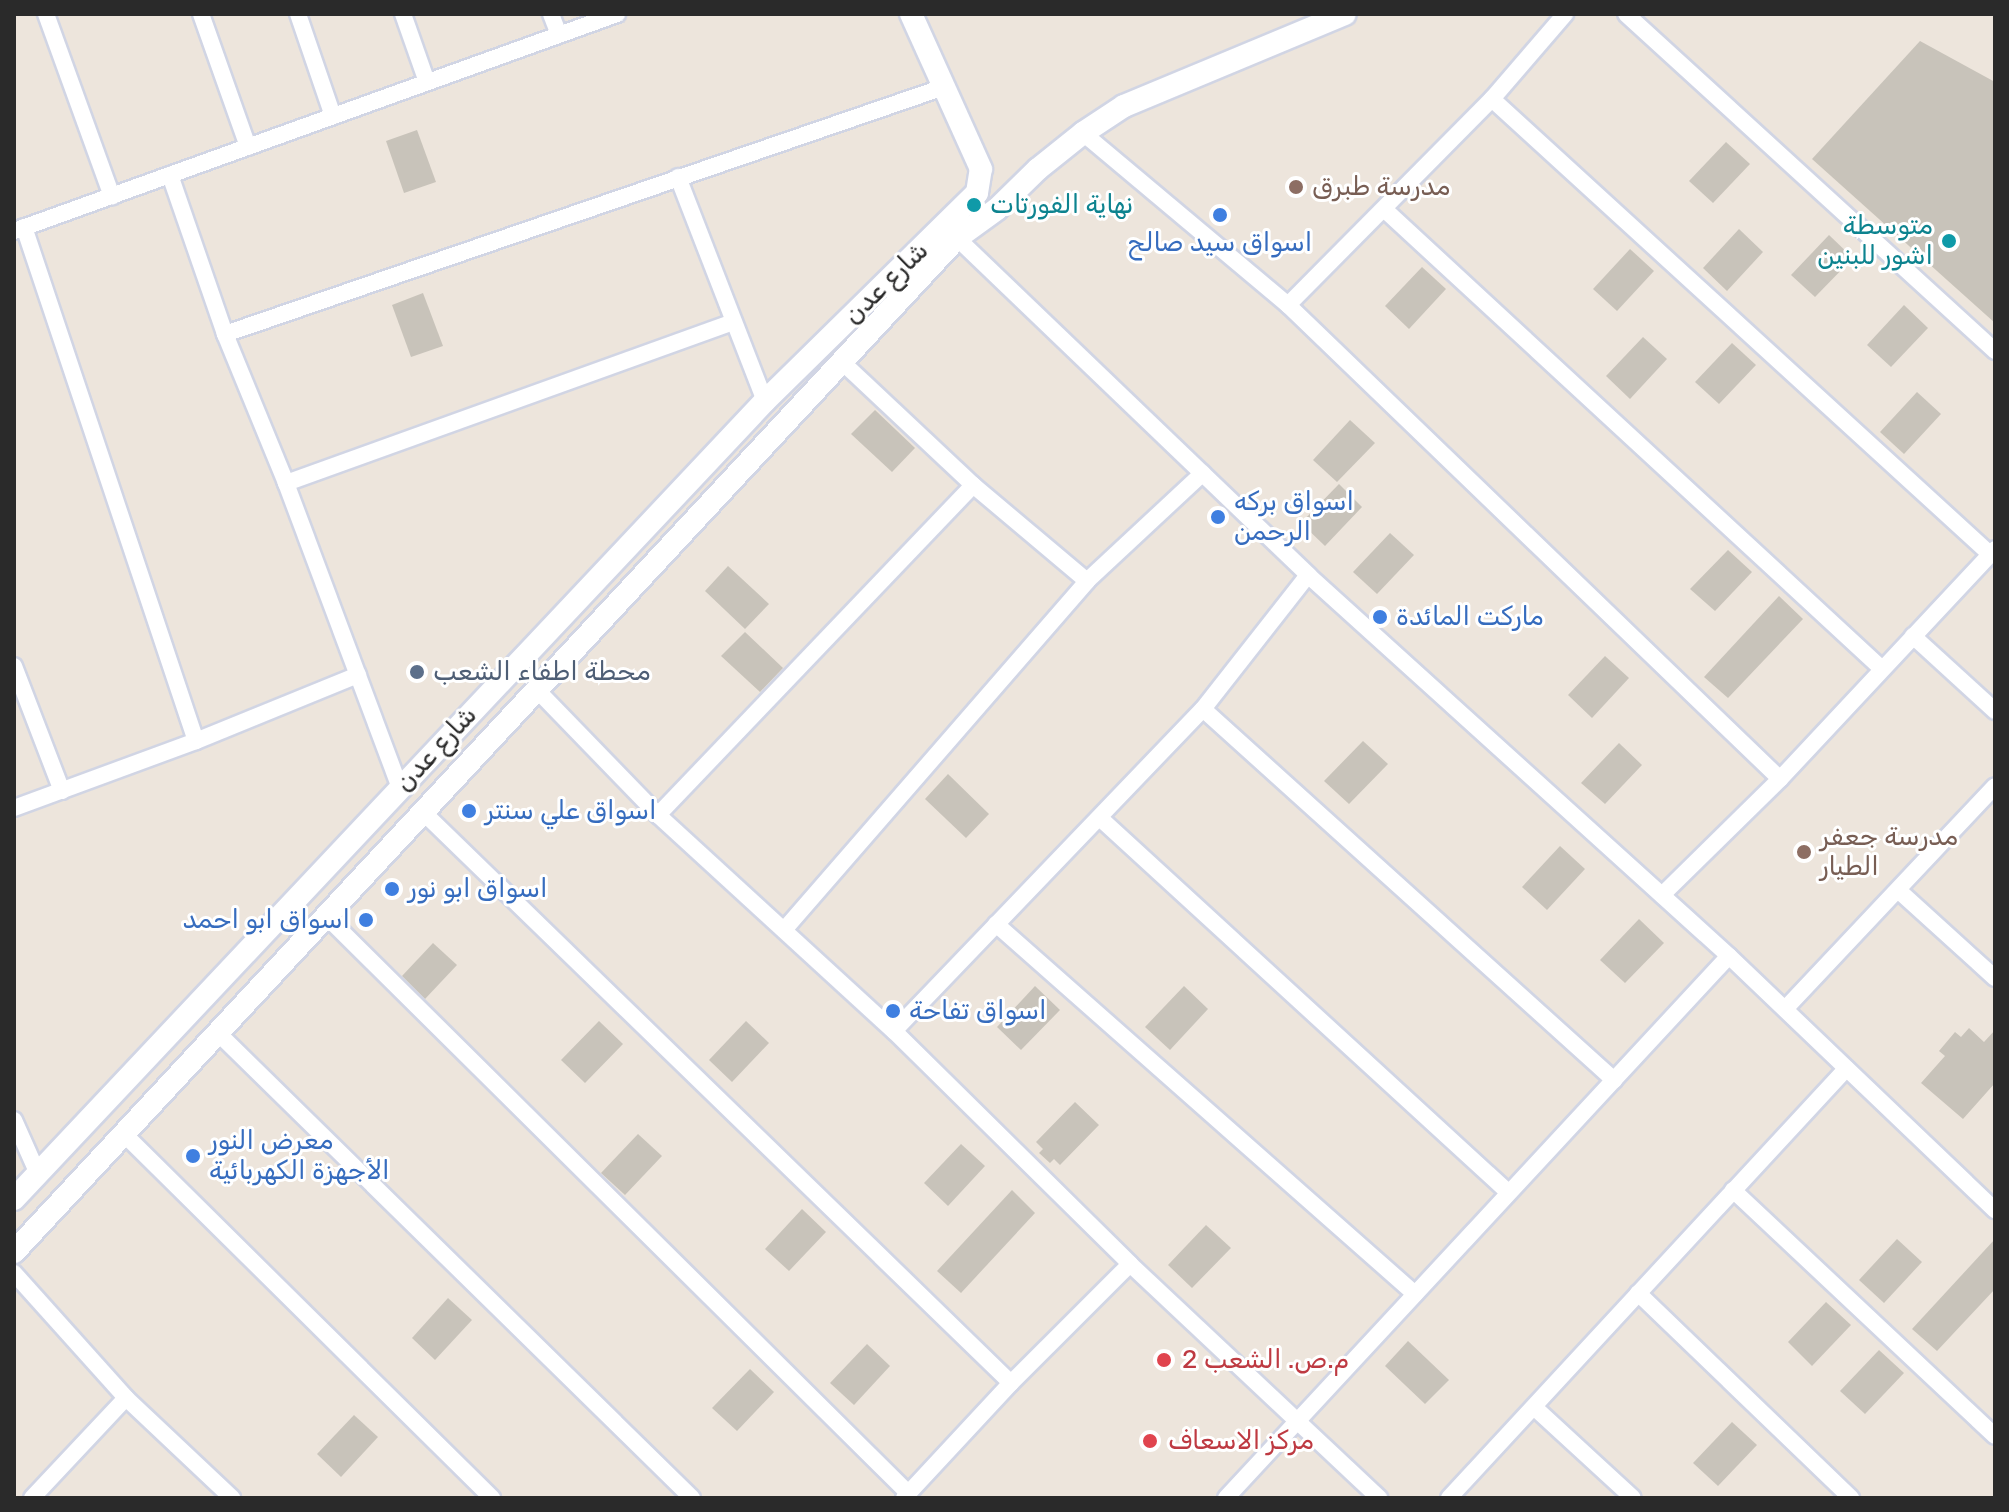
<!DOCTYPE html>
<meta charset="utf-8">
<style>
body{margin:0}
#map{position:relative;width:2009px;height:1512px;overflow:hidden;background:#ede5dc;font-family:Rubik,Vazirmatn,sans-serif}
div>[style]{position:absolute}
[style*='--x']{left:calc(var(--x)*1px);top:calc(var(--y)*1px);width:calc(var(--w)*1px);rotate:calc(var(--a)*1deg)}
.building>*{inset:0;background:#c8c3ba}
.roads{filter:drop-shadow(2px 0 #d1d5e4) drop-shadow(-2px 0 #d1d5e4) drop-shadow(0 2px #d1d5e4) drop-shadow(0 -2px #d1d5e4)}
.street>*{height:16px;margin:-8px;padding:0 8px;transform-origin:8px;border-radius:8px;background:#fff}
.secondary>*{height:22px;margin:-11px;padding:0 11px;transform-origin:11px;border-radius:11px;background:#fff}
.dots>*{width:22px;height:22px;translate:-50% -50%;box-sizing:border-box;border:4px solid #fff;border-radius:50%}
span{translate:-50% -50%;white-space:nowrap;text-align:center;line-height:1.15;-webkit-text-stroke:6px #fff;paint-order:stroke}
.education-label{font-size:26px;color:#785e54}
.left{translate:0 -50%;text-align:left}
.culture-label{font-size:26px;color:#0d838f}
.right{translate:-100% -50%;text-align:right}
.shop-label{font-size:26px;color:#366cbe}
.street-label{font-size:26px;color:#2a2a2a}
.service-label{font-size:26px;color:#4e5e75}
.health-label{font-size:26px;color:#be3a42}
.frame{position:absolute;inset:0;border:16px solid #2a2a2a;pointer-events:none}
</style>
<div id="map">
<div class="building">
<div style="clip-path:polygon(1920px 41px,1995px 82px,1995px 323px,1812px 159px)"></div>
<div style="clip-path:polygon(417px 130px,436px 182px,404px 193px,386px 141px)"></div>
<div style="clip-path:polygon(1726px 142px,1750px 164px,1713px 203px,1689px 181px)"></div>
<div style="clip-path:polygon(1739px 229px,1763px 252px,1727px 291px,1703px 268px)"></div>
<div style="clip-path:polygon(1829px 235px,1853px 258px,1815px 297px,1791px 275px)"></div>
<div style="clip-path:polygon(1630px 249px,1654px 271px,1617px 311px,1593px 289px)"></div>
<div style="clip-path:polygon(1422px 267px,1446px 289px,1409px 329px,1385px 306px)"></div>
<div style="clip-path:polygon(423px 293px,443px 346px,411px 357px,392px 305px)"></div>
<div style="clip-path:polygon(1904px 305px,1928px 328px,1891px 367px,1867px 345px)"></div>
<div style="clip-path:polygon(1643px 337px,1667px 359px,1630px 399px,1606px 376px)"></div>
<div style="clip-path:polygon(1732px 343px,1756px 365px,1719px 404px,1695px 382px)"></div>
<div style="clip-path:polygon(1917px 392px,1941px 414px,1904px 454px,1880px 432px)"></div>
<div style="clip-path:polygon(875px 410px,915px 448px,892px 472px,851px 434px)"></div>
<div style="clip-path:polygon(1350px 420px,1375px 443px,1337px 482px,1313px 460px)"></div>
<div style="clip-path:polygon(1339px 484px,1362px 507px,1325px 546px,1301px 523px)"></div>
<div style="clip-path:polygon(1390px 533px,1414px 555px,1377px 594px,1353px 572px)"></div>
<div style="clip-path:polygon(1728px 550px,1752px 572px,1715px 611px,1690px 589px)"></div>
<div style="clip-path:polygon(728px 566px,769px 604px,745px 629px,705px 591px)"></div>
<div style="clip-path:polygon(1779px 596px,1803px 619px,1728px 698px,1704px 677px)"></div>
<div style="clip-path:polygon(745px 632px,783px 668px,760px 692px,721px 656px)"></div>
<div style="clip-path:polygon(1605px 656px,1629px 678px,1592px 718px,1568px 695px)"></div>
<div style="clip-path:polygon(1363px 741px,1388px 764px,1349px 804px,1324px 781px)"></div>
<div style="clip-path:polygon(1619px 743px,1642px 765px,1605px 804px,1581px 783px)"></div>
<div style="clip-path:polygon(948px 774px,989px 814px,966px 838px,925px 799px)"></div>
<div style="clip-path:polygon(1560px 846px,1585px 869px,1547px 910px,1522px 887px)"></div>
<div style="clip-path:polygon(1639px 919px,1664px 943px,1625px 983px,1600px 960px)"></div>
<div style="clip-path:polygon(433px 943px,457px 965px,425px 999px,402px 976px)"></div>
<div style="clip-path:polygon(1035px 986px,1060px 1010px,1021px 1050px,997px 1027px)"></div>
<div style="clip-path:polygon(1184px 986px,1208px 1009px,1170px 1050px,1145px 1027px)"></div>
<div style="clip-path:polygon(599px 1021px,623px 1044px,585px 1083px,561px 1060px)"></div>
<div style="clip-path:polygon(746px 1021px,769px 1043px,732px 1082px,709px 1060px)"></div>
<div style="clip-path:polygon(1969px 1028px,1984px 1042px,1995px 1030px,1995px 1083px,1963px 1119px,1921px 1083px,1945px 1056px,1939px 1051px,1955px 1032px,1961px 1037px)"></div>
<div style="clip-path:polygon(1075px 1102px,1099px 1125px,1060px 1165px,1054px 1159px,1050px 1163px,1039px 1153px,1043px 1149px,1036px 1142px)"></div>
<div style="clip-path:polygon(638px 1134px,662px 1156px,625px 1195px,601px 1173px)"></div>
<div style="clip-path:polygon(961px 1144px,985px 1166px,948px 1206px,924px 1183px)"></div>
<div style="clip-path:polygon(1012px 1190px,1035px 1213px,961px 1293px,937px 1271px)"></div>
<div style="clip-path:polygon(802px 1209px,826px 1232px,789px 1271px,765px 1249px)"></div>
<div style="clip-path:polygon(1206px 1225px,1231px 1248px,1192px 1288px,1168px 1265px)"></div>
<div style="clip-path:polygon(1897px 1239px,1922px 1262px,1884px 1303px,1859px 1280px)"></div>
<div style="clip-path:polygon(1995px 1239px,1995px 1289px,1937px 1351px,1912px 1329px)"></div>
<div style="clip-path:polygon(448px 1298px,472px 1320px,435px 1360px,412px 1338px)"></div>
<div style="clip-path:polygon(1826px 1302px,1851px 1325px,1812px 1366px,1788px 1342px)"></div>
<div style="clip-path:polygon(1408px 1341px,1449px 1380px,1425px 1404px,1385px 1366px)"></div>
<div style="clip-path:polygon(867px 1344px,890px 1366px,854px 1405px,830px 1383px)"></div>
<div style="clip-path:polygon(1879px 1350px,1904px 1373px,1865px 1414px,1840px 1391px)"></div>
<div style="clip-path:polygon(750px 1369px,774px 1392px,737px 1431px,712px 1408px)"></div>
<div style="clip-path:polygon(354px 1415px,378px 1437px,341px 1477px,317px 1454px)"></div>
<div style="clip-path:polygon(1732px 1422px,1757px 1445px,1718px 1486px,1693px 1463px)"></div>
</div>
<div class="roads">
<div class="street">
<div style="--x:46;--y:14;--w:194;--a:70.1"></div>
<div style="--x:201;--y:14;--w:141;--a:70.5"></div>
<div style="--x:298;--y:14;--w:108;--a:71.1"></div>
<div style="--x:403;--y:14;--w:72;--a:70.6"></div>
<div style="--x:551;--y:14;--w:22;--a:69"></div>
<div style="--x:1626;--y:14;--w:500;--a:42.4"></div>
<div style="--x:1492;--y:99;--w:675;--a:42.42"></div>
<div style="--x:1083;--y:133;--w:268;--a:40"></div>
<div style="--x:1288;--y:305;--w:683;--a:43.93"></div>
<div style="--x:170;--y:175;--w:168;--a:70.9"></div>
<div style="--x:225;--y:334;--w:161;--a:67.7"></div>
<div style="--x:286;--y:483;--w:326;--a:69.5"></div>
<div style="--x:678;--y:177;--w:240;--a:68.8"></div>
<div style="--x:1384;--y:209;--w:677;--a:42.72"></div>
<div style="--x:24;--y:227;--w:542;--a:71.5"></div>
<div style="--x:14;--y:231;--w:641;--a:-19.79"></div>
<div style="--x:957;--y:238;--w:487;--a:43.8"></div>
<div style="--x:1308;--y:575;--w:568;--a:42.14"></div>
<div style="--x:1729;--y:956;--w:368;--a:43.7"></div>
<div style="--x:1288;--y:305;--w:290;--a:-45.3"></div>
<div style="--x:1492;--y:99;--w:112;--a:-49.3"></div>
<div style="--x:225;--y:334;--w:760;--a:-18.96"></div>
<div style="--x:840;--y:360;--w:183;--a:43.2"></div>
<div style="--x:973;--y:485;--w:149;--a:40.1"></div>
<div style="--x:286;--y:483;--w:474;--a:-19.8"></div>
<div style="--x:1913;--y:636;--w:111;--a:42.4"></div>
<div style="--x:14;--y:666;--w:134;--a:69"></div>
<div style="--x:538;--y:691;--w:173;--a:45.9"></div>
<div style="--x:658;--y:815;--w:320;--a:42.5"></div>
<div style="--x:894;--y:1031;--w:332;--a:44.6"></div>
<div style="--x:1130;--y:1264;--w:342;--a:43.2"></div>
<div style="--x:1203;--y:709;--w:554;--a:42.07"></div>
<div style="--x:14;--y:808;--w:194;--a:-20.2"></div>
<div style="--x:196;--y:741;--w:175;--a:-22.2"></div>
<div style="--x:424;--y:813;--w:818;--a:44.16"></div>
<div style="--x:658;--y:815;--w:456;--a:-46.3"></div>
<div style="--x:1101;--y:819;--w:553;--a:42.51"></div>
<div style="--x:1898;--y:890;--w:131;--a:42.2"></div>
<div style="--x:1662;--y:895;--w:165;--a:-44.5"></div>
<div style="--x:1780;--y:779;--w:315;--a:-46.9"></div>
<div style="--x:327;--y:917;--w:818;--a:44.75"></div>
<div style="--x:996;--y:924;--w:559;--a:41.45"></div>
<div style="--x:784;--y:930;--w:462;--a:-49"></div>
<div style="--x:1087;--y:581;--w:158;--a:-43"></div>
<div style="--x:1785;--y:1009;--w:306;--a:-46.7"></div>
<div style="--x:894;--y:1031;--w:446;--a:-46.2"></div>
<div style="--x:1203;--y:709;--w:170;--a:-51.9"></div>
<div style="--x:218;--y:1033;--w:664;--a:44.45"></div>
<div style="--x:14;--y:1120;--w:59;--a:66"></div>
<div style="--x:124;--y:1134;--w:518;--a:44.69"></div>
<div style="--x:1733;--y:1190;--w:359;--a:43.2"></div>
<div style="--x:14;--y:1273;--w:168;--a:48.1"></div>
<div style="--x:126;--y:1398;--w:146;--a:43.3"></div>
<div style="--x:1638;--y:1293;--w:296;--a:43.9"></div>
<div style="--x:1534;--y:1407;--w:134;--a:42.6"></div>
<div style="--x:32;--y:1498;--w:137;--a:-46.8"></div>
<div style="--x:904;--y:1498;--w:157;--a:-47.1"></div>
<div style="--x:1011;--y:1383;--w:168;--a:-45"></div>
<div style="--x:1226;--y:1498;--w:739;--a:-47.14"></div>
<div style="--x:1449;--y:1498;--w:585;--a:-47.22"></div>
</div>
<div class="secondary">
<div style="--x:14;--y:1199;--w:1096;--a:-46.74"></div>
<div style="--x:765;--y:401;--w:297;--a:-44.5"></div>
<div style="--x:977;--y:193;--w:24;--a:-81"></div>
<div style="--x:981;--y:169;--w:170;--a:-114.3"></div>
<div style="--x:14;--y:1252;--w:1385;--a:-47.08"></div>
<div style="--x:957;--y:238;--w:49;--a:-35.9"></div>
<div style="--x:997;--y:209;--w:57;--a:-44.3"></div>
<div style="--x:1038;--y:169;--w:58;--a:-38.7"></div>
<div style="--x:1083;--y:133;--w:49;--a:-33.4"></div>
<div style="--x:1124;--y:106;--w:239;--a:-22.6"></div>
</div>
</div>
<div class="dots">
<div style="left:1296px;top:187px;background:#8d6e63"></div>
<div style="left:974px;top:205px;background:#0f9aa8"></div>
<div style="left:1220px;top:215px;background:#3f7fe0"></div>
<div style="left:1949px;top:241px;background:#0f9aa8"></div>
<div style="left:1218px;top:517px;background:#3f7fe0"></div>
<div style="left:1380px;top:617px;background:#3f7fe0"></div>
<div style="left:417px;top:672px;background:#5c6f8a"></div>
<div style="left:469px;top:811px;background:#3f7fe0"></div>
<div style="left:1804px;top:852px;background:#8d6e63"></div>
<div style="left:392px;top:889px;background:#3f7fe0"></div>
<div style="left:366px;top:920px;background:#3f7fe0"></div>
<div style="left:893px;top:1011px;background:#3f7fe0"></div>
<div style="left:193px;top:1156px;background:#3f7fe0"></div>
<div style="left:1164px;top:1360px;background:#e0444e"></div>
<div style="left:1150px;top:1441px;background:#e0444e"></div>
</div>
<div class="education-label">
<span class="left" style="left:1312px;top:187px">مدرسة طبرق</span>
<span class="left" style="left:1820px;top:852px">مدرسة جعفر<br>الطيار</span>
</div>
<div class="culture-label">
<span class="left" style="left:990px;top:205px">نهاية الفورتات</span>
<span class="right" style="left:1933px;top:241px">متوسطة<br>اشور للبنين</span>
</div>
<div class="shop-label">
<span style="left:1220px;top:243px">اسواق سيد صالح</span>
<span class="left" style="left:1234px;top:517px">اسواق بركه<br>الرحمن</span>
<span class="left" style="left:1396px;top:617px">ماركت المائدة</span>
<span class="left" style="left:485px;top:811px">اسواق علي سنتر</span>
<span class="left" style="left:408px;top:889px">اسواق ابو نور</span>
<span class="right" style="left:350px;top:920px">اسواق ابو احمد</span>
<span class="left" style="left:909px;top:1011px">اسواق تفاحة</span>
<span class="left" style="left:209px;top:1156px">معرض النور<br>الأجهزة الكهربائية</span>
</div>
<div class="street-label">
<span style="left:886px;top:283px;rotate:-44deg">شارع عدن</span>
<span style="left:436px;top:749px;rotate:-47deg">شارع عدن</span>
</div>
<div class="service-label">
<span class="left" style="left:433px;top:672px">محطة اطفاء الشعب</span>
</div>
<div class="health-label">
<span class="left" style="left:1182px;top:1360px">م.ص. الشعب 2</span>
<span class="left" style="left:1168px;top:1441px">مركز الاسعاف</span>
</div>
<div class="frame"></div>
</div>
